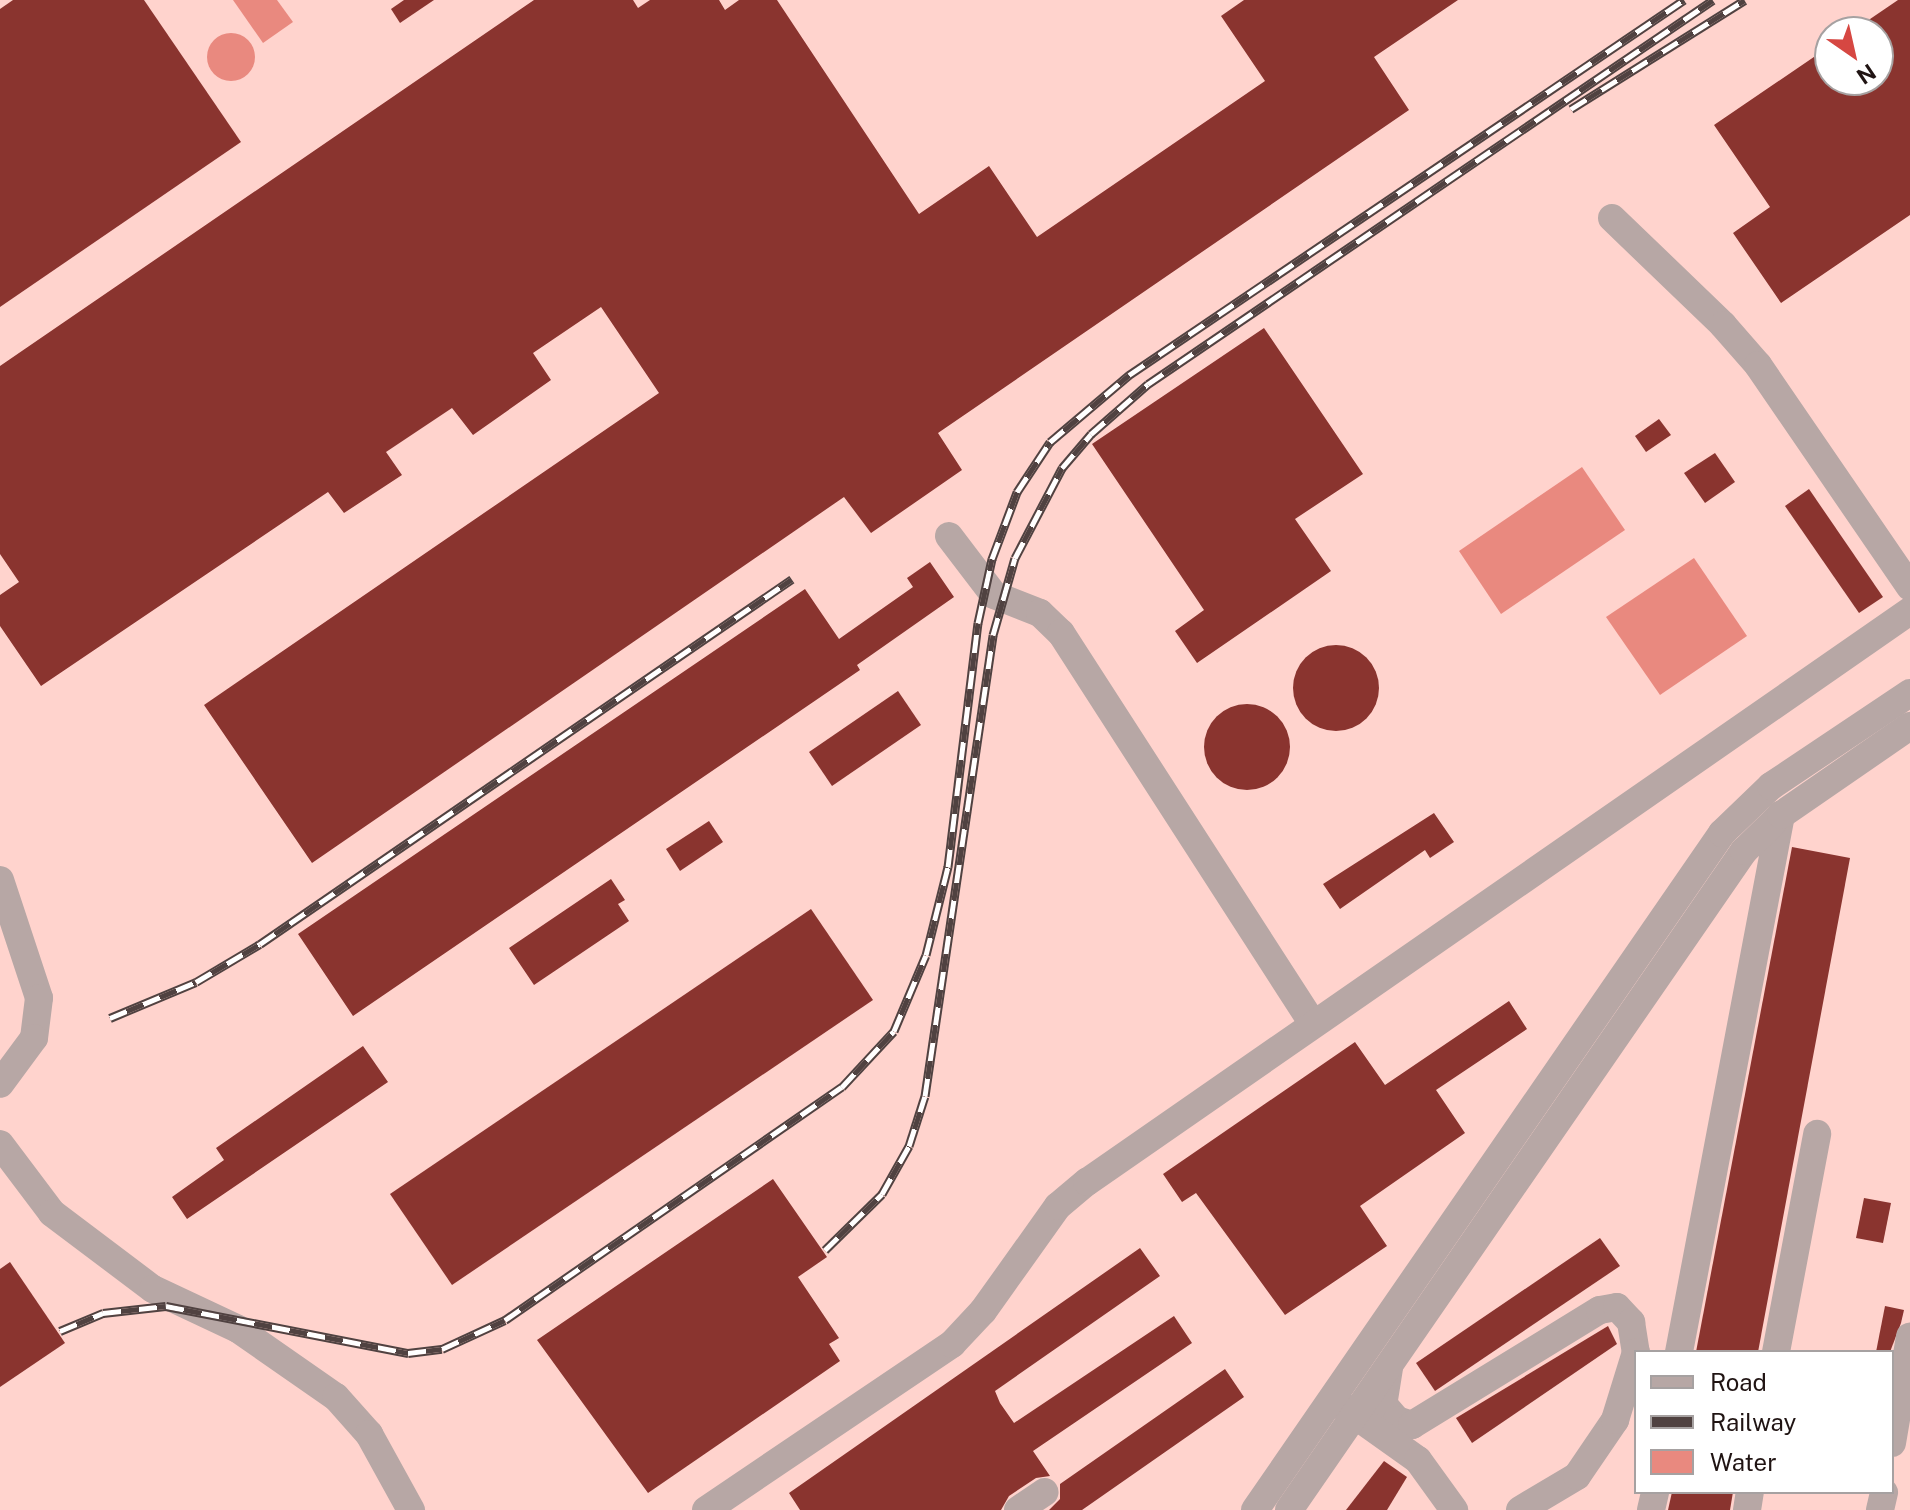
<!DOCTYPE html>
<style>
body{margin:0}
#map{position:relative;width:1910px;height:1510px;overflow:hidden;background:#fbe5e2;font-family:"Public Sans",sans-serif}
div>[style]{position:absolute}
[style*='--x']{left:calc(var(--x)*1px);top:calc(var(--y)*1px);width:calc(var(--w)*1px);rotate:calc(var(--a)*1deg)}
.built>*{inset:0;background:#ffd3cd}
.water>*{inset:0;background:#e9897f}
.round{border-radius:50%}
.building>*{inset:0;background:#8a342f}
.minor>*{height:28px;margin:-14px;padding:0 14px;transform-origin:14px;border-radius:14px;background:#b7a7a5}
.rail>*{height:9px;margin-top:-4.5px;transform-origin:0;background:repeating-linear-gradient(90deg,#fff 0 18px,#504241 0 36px);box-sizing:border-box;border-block:2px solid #504241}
span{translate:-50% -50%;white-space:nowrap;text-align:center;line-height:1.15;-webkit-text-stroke:8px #fff;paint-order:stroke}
.legend{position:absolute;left:1634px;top:1350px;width:260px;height:144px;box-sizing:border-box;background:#fff;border:2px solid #a6a1a1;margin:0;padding:10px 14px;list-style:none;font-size:24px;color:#201413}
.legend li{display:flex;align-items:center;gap:16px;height:40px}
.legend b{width:40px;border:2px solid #a6a1a1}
.north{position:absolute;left:1814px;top:16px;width:80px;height:80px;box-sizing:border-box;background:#fff;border:2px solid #a6a1a1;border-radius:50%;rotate:146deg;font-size:22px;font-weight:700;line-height:32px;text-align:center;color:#201413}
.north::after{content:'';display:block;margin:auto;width:28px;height:36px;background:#d64742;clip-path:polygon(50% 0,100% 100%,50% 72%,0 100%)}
</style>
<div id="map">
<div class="built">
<div style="clip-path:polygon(evenodd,0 0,1910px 0,1910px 1510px,0 1510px,0 0,1830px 32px,1878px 32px,1878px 80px,1830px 80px,1830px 32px,0 0,1636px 1352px,1892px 1352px,1892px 1492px,1636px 1492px,1636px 1352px)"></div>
</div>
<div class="water">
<div style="clip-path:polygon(233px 0,277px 0,293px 22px,263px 43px)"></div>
<div class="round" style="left:207px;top:33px;width:48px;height:48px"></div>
<div style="clip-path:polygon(1582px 467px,1625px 530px,1501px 614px,1459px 551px)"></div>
<div style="clip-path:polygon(1694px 558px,1747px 636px,1660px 695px,1606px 617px)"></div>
</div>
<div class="building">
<div style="clip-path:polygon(13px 0,144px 0,241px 142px,0 307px,0 9px)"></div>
<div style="clip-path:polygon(404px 0,434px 0,400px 23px,391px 9px)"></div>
<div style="clip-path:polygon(534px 0,633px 0,638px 8px,650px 0,719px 0,725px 10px,739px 0,777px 0,919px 214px,989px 166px,1037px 237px,1265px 81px,1221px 16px,1244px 0,1458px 0,1374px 57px,1409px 110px,938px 433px,962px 470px,871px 533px,844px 497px,312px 863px,204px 705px,659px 393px,601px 307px,533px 353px,551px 380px,473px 435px,452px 408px,386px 452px,402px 475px,344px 513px,328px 492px,41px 686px,0 626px,0 595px,19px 582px,0 554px,0 366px)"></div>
<div style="clip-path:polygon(1898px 0,1910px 0,1910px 215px,1781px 303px,1733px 233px,1770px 207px,1714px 125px,1830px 46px,1830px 80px,1878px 80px,1878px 32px,1851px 32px)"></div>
<div style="clip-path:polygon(1264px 328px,1363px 474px,1295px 519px,1331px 571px,1197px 663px,1175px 631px,1204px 610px,1092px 444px)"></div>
<div style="clip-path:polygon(1659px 419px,1671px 435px,1646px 452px,1635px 436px)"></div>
<div style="clip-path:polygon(1715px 453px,1735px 482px,1705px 503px,1684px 473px)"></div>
<div style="clip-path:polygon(1809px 489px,1883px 597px,1859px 613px,1785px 506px)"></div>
<div style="clip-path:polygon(930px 562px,954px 597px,857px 665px,860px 670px,353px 1016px,298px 934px,805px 589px,839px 639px,913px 587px,907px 578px)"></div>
<div class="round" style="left:1293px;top:645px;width:86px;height:86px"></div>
<div style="clip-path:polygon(898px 691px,921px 725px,832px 786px,809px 752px)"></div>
<div class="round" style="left:1204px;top:704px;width:86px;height:86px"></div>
<div style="clip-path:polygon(1434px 813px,1454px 842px,1430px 858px,1425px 850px,1340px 909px,1323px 884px)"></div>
<div style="clip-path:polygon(709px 821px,723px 842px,680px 871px,666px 849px)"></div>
<div style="clip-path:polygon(1792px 847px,1850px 858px,1758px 1352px,1696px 1352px)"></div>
<div style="clip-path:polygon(611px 879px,625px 900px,618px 904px,629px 921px,534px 985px,509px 948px)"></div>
<div style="clip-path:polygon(811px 909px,873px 1000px,452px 1285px,390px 1194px)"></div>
<div style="clip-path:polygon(1509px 1001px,1527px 1029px,1436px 1090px,1465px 1133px,1360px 1206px,1387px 1246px,1285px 1315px,1196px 1193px,1182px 1202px,1163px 1174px,1355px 1042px,1385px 1085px)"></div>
<div style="clip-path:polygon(363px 1046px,388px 1082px,187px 1219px,172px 1197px,224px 1160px,216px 1148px)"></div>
<div style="clip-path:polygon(773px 1179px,827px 1257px,798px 1277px,839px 1338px,829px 1344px,840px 1361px,648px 1493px,537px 1340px)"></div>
<div style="clip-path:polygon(1864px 1198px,1891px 1203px,1883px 1243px,1856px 1238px)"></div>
<div style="clip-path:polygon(1600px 1238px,1620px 1266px,1435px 1391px,1416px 1363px)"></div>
<div style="clip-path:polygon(1140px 1248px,1160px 1276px,995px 1391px,1000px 1403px,1014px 1423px,1174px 1316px,1192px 1343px,1033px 1451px,1050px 1476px,1036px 1478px,1009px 1496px,1001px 1510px,800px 1510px,789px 1493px)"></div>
<div style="clip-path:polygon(10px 1262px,65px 1343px,0 1387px,0 1269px)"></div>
<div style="clip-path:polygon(1885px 1306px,1904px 1310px,1901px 1323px,1890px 1352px,1876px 1352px)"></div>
<div style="clip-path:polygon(1608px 1326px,1617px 1344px,1472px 1443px,1456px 1418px)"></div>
<div style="clip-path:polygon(1225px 1369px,1244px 1397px,1082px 1510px,1049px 1510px,1060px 1499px,1060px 1484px)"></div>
<div style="clip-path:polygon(1384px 1461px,1407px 1477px,1387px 1510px,1346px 1510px)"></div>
<div style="clip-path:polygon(1672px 1492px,1733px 1492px,1730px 1510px,1668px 1510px)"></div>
</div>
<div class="minor">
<div style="--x:1612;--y:218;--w:154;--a:43.9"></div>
<div style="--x:1723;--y:325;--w:53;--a:48.8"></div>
<div style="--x:1758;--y:365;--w:269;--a:55.6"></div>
<div style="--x:949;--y:536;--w:74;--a:52.7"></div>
<div style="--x:994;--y:595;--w:49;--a:21.4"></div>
<div style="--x:1040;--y:613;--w:29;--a:44"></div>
<div style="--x:1061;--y:633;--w:463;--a:57.2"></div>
<div style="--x:0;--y:880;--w:124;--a:71.7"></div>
<div style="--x:39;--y:998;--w:40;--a:97.1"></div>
<div style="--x:34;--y:1038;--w:57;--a:126.5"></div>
<div style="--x:0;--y:1144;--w:86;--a:53"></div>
<div style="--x:52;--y:1213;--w:126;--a:37"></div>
<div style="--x:153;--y:1289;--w:94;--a:25.2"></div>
<div style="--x:238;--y:1329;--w:119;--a:34.8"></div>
<div style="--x:336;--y:1397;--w:50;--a:48.3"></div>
<div style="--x:369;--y:1434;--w:87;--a:61.1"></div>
<div style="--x:1679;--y:1352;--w:547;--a:-79.25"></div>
<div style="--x:1776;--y:1352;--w:222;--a:-79.3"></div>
<div style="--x:1389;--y:1368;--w:36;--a:99"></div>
<div style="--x:1383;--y:1404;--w:21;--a:49"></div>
<div style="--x:1397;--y:1420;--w:16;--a:18"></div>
<div style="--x:1412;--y:1425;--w:220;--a:-31.5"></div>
<div style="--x:1600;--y:1310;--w:17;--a:-10"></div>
<div style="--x:1617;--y:1307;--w:21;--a:47"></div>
<div style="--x:1631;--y:1322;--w:30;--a:81"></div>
<div style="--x:1338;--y:1403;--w:98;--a:35.5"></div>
<div style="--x:1418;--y:1460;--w:62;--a:54.2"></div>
<div style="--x:1892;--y:1443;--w:108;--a:-80.4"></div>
<div style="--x:706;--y:1510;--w:297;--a:-34"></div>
<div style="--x:952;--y:1344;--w:45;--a:-46.8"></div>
<div style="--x:983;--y:1311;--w:129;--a:-54.5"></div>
<div style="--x:1058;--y:1206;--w:38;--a:-40"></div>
<div style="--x:1087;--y:1182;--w:1002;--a:-34.75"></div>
<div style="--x:1018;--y:1510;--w:32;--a:-34"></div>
<div style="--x:1255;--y:1510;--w:822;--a:-55.4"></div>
<div style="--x:1722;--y:833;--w:68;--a:-43.8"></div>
<div style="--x:1771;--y:786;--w:167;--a:-33.8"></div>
<div style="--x:1289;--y:1510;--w:801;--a:-55.38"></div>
<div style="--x:1744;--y:851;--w:52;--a:-44.2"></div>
<div style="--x:1781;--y:815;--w:157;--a:-34.6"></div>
<div style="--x:1520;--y:1510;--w:66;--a:-30.8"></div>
<div style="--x:1577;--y:1476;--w:68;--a:-55.8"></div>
<div style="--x:1615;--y:1420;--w:71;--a:-72.8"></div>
<div style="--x:1651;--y:1510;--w:18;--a:-77"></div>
<div style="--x:1747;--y:1510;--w:18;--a:-81"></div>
<div style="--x:1880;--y:1510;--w:18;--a:-77"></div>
</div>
<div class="rail">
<div style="--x:1571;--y:109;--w:205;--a:-32.1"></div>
<div style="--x:110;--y:1018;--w:93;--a:-22.7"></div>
<div style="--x:196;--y:982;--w:74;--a:-30.7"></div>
<div style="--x:260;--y:944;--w:645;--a:-34.45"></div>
<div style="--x:825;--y:1250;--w:80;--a:-44.5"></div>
<div style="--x:882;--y:1194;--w:55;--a:-60.6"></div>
<div style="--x:909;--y:1146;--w:52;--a:-72.3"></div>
<div style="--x:925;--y:1096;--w:466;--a:-81.6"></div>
<div style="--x:993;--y:635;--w:80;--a:-74.1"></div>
<div style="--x:1015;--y:558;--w:102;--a:-62.4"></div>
<div style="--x:1062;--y:468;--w:45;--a:-49.5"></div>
<div style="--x:1091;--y:434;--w:76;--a:-41.3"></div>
<div style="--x:1148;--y:384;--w:683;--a:-34.2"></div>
<div style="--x:60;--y:1331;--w:47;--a:-22.7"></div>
<div style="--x:103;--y:1313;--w:63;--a:-6.3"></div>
<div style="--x:166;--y:1306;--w:247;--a:11"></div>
<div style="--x:408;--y:1353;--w:34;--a:-7"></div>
<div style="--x:442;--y:1349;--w:69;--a:-24.7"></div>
<div style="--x:505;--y:1320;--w:410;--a:-34.7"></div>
<div style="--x:842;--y:1087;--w:76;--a:-47.1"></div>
<div style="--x:894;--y:1031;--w:82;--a:-67.2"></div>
<div style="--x:926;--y:955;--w:91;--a:-76"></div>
<div style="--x:948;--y:867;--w:246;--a:-83"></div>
<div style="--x:978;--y:623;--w:66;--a:-77.7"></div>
<div style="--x:992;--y:559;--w:72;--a:-69.5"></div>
<div style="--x:1017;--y:492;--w:60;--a:-56.6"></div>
<div style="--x:1050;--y:442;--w:104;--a:-40.3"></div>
<div style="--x:1129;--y:375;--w:670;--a:-34.05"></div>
</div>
<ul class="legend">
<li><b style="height:10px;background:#b7a7a5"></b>Road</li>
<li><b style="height:10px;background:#504241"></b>Railway</li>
<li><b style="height:22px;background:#e9897f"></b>Water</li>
</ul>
<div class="north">N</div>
</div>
